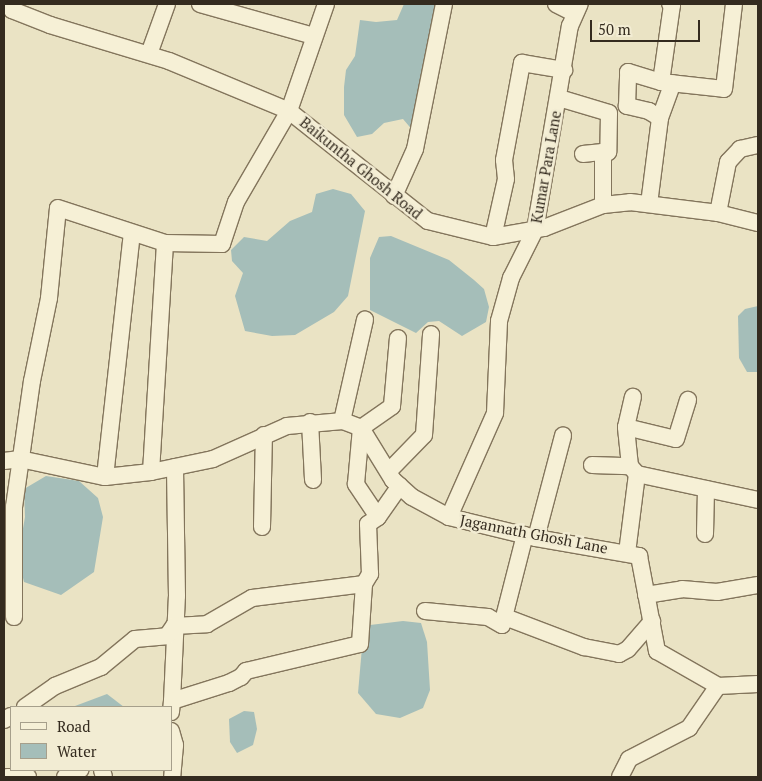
<!DOCTYPE html>
<style>
body{margin:0}
#map{position:relative;width:762px;height:781px;overflow:hidden;background:#eae3c4;font-family:"PT Serif",serif}
div>[style]{position:absolute}
[style*='--x']{left:calc(var(--x)*1px);top:calc(var(--y)*1px);width:calc(var(--w)*1px);rotate:calc(var(--a)*1deg)}
.water>*{inset:0;background:#a5beb9}
.roads{filter:drop-shadow(1px 0 #83755c) drop-shadow(-1px 0 #83755c) drop-shadow(0 1px #83755c) drop-shadow(0 -1px #83755c)}
.minor>*{height:16px;margin:-8px;padding:0 8px;transform-origin:8px;border-radius:8px;background:#f6f0d6}
span{translate:-50% -50%;white-space:nowrap;text-align:center;line-height:1.15;-webkit-text-stroke:5px #f2ecd3;paint-order:stroke}
.street-label{font-size:15px;color:#342b1f}
.frame{position:absolute;inset:0;border:5px solid #342b1f;pointer-events:none}
.legend{position:absolute;left:10px;top:706px;width:162px;height:65px;box-sizing:border-box;background:#f2ecd3;border:1px solid #a69f8b;margin:0;padding:6px 9px;list-style:none;font-size:15px;color:#342b1f}
.legend li{display:flex;align-items:center;gap:10px;height:25px}
.legend b{width:25px;border:1px solid #a69f8b}
.scale{position:absolute;left:590px;top:20px;width:110px;height:22px;box-sizing:border-box;border:2px solid #342b1f;border-top:0;padding-left:6px;font-size:15px;line-height:18px;white-space:nowrap;color:#342b1f;-webkit-text-stroke:4px #f2ecd3;paint-order:stroke}
</style>
<div id="map">
<div class="water">
<div style="clip-path:polygon(404px 4px,446px 4px,414px 132px,403px 119px,384px 123px,372px 134px,357px 137px,344px 115px,344px 87px,346px 70px,355px 56px,360px 20px,376px 22px,397px 20px)"></div>
<div style="clip-path:polygon(333px 189px,351px 194px,365px 211px,348px 296px,334px 312px,295px 335px,272px 336px,245px 331px,235px 296px,243px 273px,232px 261px,231px 250px,244px 237px,267px 241px,290px 221px,312px 212px,316px 194px)"></div>
<div style="clip-path:polygon(391px 236px,449px 260px,474px 280px,484px 289px,489px 307px,486px 322px,462px 336px,439px 321px,428px 322px,416px 333px,370px 310px,370px 258px,379px 237px)"></div>
<div style="clip-path:polygon(758px 306px,758px 372px,747px 372px,739px 358px,738px 316px,745px 309px)"></div>
<div style="clip-path:polygon(46px 476px,79px 481px,98px 498px,103px 517px,94px 572px,61px 595px,24px 582px,18px 557px,25px 517px,24px 489px)"></div>
<div style="clip-path:polygon(403px 621px,421px 623px,427px 642px,430px 690px,423px 708px,400px 718px,376px 714px,358px 693px,363px 636px,370px 625px)"></div>
<div style="clip-path:polygon(107px 694px,124px 707px,75px 707px,75px 706px)"></div>
<div style="clip-path:polygon(244px 711px,254px 712px,257px 729px,253px 745px,237px 753px,230px 742px,229px 719px)"></div>
</div>
<div class="roads">
<div class="minor">
<div style="--x:9;--y:4;--w:7;--a:63"></div>
<div style="--x:12;--y:10;--w:41;--a:21.5"></div>
<div style="--x:50;--y:25;--w:124;--a:16.8"></div>
<div style="--x:169;--y:61;--w:130;--a:22.6"></div>
<div style="--x:289;--y:111;--w:177;--a:38.4"></div>
<div style="--x:428;--y:221;--w:67;--a:13.8"></div>
<div style="--x:493;--y:237;--w:52;--a:-10"></div>
<div style="--x:544;--y:228;--w:63;--a:-21.3"></div>
<div style="--x:603;--y:205;--w:27;--a:-6"></div>
<div style="--x:630;--y:202;--w:89;--a:7.1"></div>
<div style="--x:718;--y:213;--w:41;--a:14"></div>
<div style="--x:200;--y:4;--w:118;--a:15.7"></div>
<div style="--x:556;--y:4;--w:20;--a:27"></div>
<div style="--x:149;--y:54;--w:53;--a:-70.2"></div>
<div style="--x:661;--y:82;--w:78;--a:-81.9"></div>
<div style="--x:672;--y:5;--w:2;--a:-153"></div>
<div style="--x:559;--y:98;--w:52;--a:16.7"></div>
<div style="--x:609;--y:113;--w:39;--a:91"></div>
<div style="--x:608;--y:152;--w:5;--a:180"></div>
<div style="--x:603;--y:152;--w:53;--a:90"></div>
<div style="--x:660;--y:118;--w:13;--a:-148"></div>
<div style="--x:649;--y:111;--w:23;--a:-167"></div>
<div style="--x:627;--y:106;--w:34;--a:-88"></div>
<div style="--x:628;--y:72;--w:34;--a:17"></div>
<div style="--x:661;--y:82;--w:63;--a:6.3"></div>
<div style="--x:724;--y:89;--w:86;--a:-83.3"></div>
<div style="--x:583;--y:154;--w:20;--a:-6"></div>
<div style="--x:394;--y:196;--w:51;--a:-65.9"></div>
<div style="--x:415;--y:149;--w:148;--a:-78.7"></div>
<div style="--x:649;--y:204;--w:87;--a:-82.7"></div>
<div style="--x:660;--y:118;--w:37;--a:-70"></div>
<div style="--x:718;--y:213;--w:52;--a:-78.9"></div>
<div style="--x:728;--y:162;--w:18;--a:-47"></div>
<div style="--x:740;--y:149;--w:18;--a:-13"></div>
<div style="--x:493;--y:237;--w:59;--a:-77.4"></div>
<div style="--x:506;--y:179;--w:19;--a:-96"></div>
<div style="--x:504;--y:160;--w:99;--a:-79.5"></div>
<div style="--x:522;--y:63;--w:43;--a:9.5"></div>
<div style="--x:342;--y:421;--w:104;--a:-77.2"></div>
<div style="--x:310;--y:422;--w:58;--a:87"></div>
<div style="--x:626;--y:427;--w:51;--a:13.5"></div>
<div style="--x:676;--y:439;--w:41;--a:-72.9"></div>
<div style="--x:4;--y:461;--w:16;--a:-7"></div>
<div style="--x:20;--y:459;--w:87;--a:12"></div>
<div style="--x:105;--y:477;--w:46;--a:-6.2"></div>
<div style="--x:151;--y:472;--w:63;--a:-11.8"></div>
<div style="--x:213;--y:459;--w:81;--a:-24"></div>
<div style="--x:287;--y:426;--w:56;--a:-5.1"></div>
<div style="--x:343;--y:421;--w:19;--a:21"></div>
<div style="--x:361;--y:428;--w:61;--a:58.4"></div>
<div style="--x:393;--y:480;--w:25;--a:42"></div>
<div style="--x:412;--y:497;--w:42;--a:28.4"></div>
<div style="--x:449;--y:517;--w:89;--a:13.6"></div>
<div style="--x:536;--y:538;--w:105;--a:9.9"></div>
<div style="--x:639;--y:556;--w:97;--a:79.3"></div>
<div style="--x:657;--y:651;--w:70;--a:29.8"></div>
<div style="--x:718;--y:686;--w:40;--a:-2.9"></div>
<div style="--x:592;--y:465;--w:38;--a:2"></div>
<div style="--x:630;--y:466;--w:11;--a:49"></div>
<div style="--x:637;--y:474;--w:124;--a:12.1"></div>
<div style="--x:630;--y:466;--w:39;--a:-96"></div>
<div style="--x:626;--y:427;--w:31;--a:-77"></div>
<div style="--x:389;--y:471;--w:50;--a:-45.8"></div>
<div style="--x:424;--y:435;--w:101;--a:-86"></div>
<div style="--x:151;--y:472;--w:229;--a:-86.5"></div>
<div style="--x:105;--y:477;--w:245;--a:-83.7"></div>
<div style="--x:378;--y:517;--w:40;--a:-124"></div>
<div style="--x:356;--y:484;--w:56;--a:-84.9"></div>
<div style="--x:361;--y:428;--w:38;--a:-35"></div>
<div style="--x:392;--y:406;--w:68;--a:-85"></div>
<div style="--x:449;--y:517;--w:114;--a:-66.1"></div>
<div style="--x:495;--y:413;--w:92;--a:-87.5"></div>
<div style="--x:499;--y:321;--w:45;--a:-74.4"></div>
<div style="--x:511;--y:278;--w:54;--a:-63.4"></div>
<div style="--x:535;--y:230;--w:207;--a:-80.3"></div>
<div style="--x:570;--y:26;--w:24;--a:-66"></div>
<div style="--x:262;--y:527;--w:92;--a:-88.8"></div>
<div style="--x:705;--y:534;--w:45;--a:-88.7"></div>
<div style="--x:536;--y:538;--w:106;--a:-75.2"></div>
<div style="--x:627;--y:553;--w:80;--a:-82.8"></div>
<div style="--x:646;--y:595;--w:36;--a:-9"></div>
<div style="--x:682;--y:589;--w:35;--a:5"></div>
<div style="--x:717;--y:592;--w:42;--a:-9.7"></div>
<div style="--x:425;--y:611;--w:63;--a:5.4"></div>
<div style="--x:488;--y:617;--w:16;--a:30"></div>
<div style="--x:502;--y:625;--w:93;--a:-75.7"></div>
<div style="--x:14;--y:617;--w:110;--a:-90"></div>
<div style="--x:14;--y:507;--w:127;--a:-81.9"></div>
<div style="--x:32;--y:381;--w:85;--a:-78.4"></div>
<div style="--x:49;--y:298;--w:90;--a:-84.3"></div>
<div style="--x:58;--y:208;--w:113;--a:18.1"></div>
<div style="--x:165;--y:243;--w:57;--a:1"></div>
<div style="--x:222;--y:244;--w:44;--a:-71.6"></div>
<div style="--x:236;--y:202;--w:105;--a:-59.8"></div>
<div style="--x:289;--y:111;--w:113;--a:-70.9"></div>
<div style="--x:505;--y:617;--w:85;--a:20.8"></div>
<div style="--x:584;--y:647;--w:36;--a:11"></div>
<div style="--x:619;--y:654;--w:10;--a:-29"></div>
<div style="--x:628;--y:649;--w:37;--a:-49"></div>
<div style="--x:172;--y:701;--w:105;--a:-87.3"></div>
<div style="--x:177;--y:596;--w:129;--a:-90.9"></div>
<div style="--x:25;--y:707;--w:37;--a:-35"></div>
<div style="--x:55;--y:686;--w:50;--a:-22.4"></div>
<div style="--x:101;--y:667;--w:44;--a:-39.5"></div>
<div style="--x:135;--y:639;--w:32;--a:-5"></div>
<div style="--x:167;--y:636;--w:12;--a:-55"></div>
<div style="--x:174;--y:626;--w:33;--a:-3"></div>
<div style="--x:207;--y:624;--w:52;--a:-30"></div>
<div style="--x:252;--y:598;--w:113;--a:-7.1"></div>
<div style="--x:364;--y:584;--w:12;--a:-59"></div>
<div style="--x:370;--y:574;--w:50;--a:-92.3"></div>
<div style="--x:368;--y:524;--w:12;--a:-35"></div>
<div style="--x:378;--y:517;--w:38;--a:-55"></div>
<div style="--x:171;--y:712;--w:11;--a:-85"></div>
<div style="--x:172;--y:701;--w:60;--a:-17.5"></div>
<div style="--x:229;--y:683;--w:13;--a:-27"></div>
<div style="--x:241;--y:677;--w:8;--a:-50"></div>
<div style="--x:246;--y:671;--w:117;--a:-13.3"></div>
<div style="--x:360;--y:644;--w:60;--a:-86.2"></div>
<div style="--x:4;--y:720;--w:8;--a:-30"></div>
<div style="--x:171;--y:731;--w:15;--a:74"></div>
<div style="--x:175;--y:745;--w:32;--a:95"></div>
<div style="--x:102;--y:770;--w:7;--a:74"></div>
<div style="--x:7;--y:777;--w:21;--a:0"></div>
<div style="--x:65;--y:777;--w:17;--a:-25"></div>
<div style="--x:620;--y:777;--w:20;--a:-63"></div>
<div style="--x:629;--y:759;--w:68;--a:-27.3"></div>
<div style="--x:689;--y:728;--w:51;--a:-55.4"></div>
</div>
</div>
<div class="street-label">
<span style="left:546px;top:167px;rotate:-80deg">Kumar Para Lane</span>
<span style="left:361px;top:168px;rotate:39deg">Baikuntha Ghosh Road</span>
<span style="left:534px;top:534px;rotate:11deg">Jagannath Ghosh Lane</span>
</div>
<div class="frame"></div>
<ul class="legend">
<li><b style="height:6px;background:#f6f0d6"></b>Road</li>
<li><b style="height:14px;background:#a5beb9"></b>Water</li>
</ul>
<div class="scale">50 m</div>
</div>
